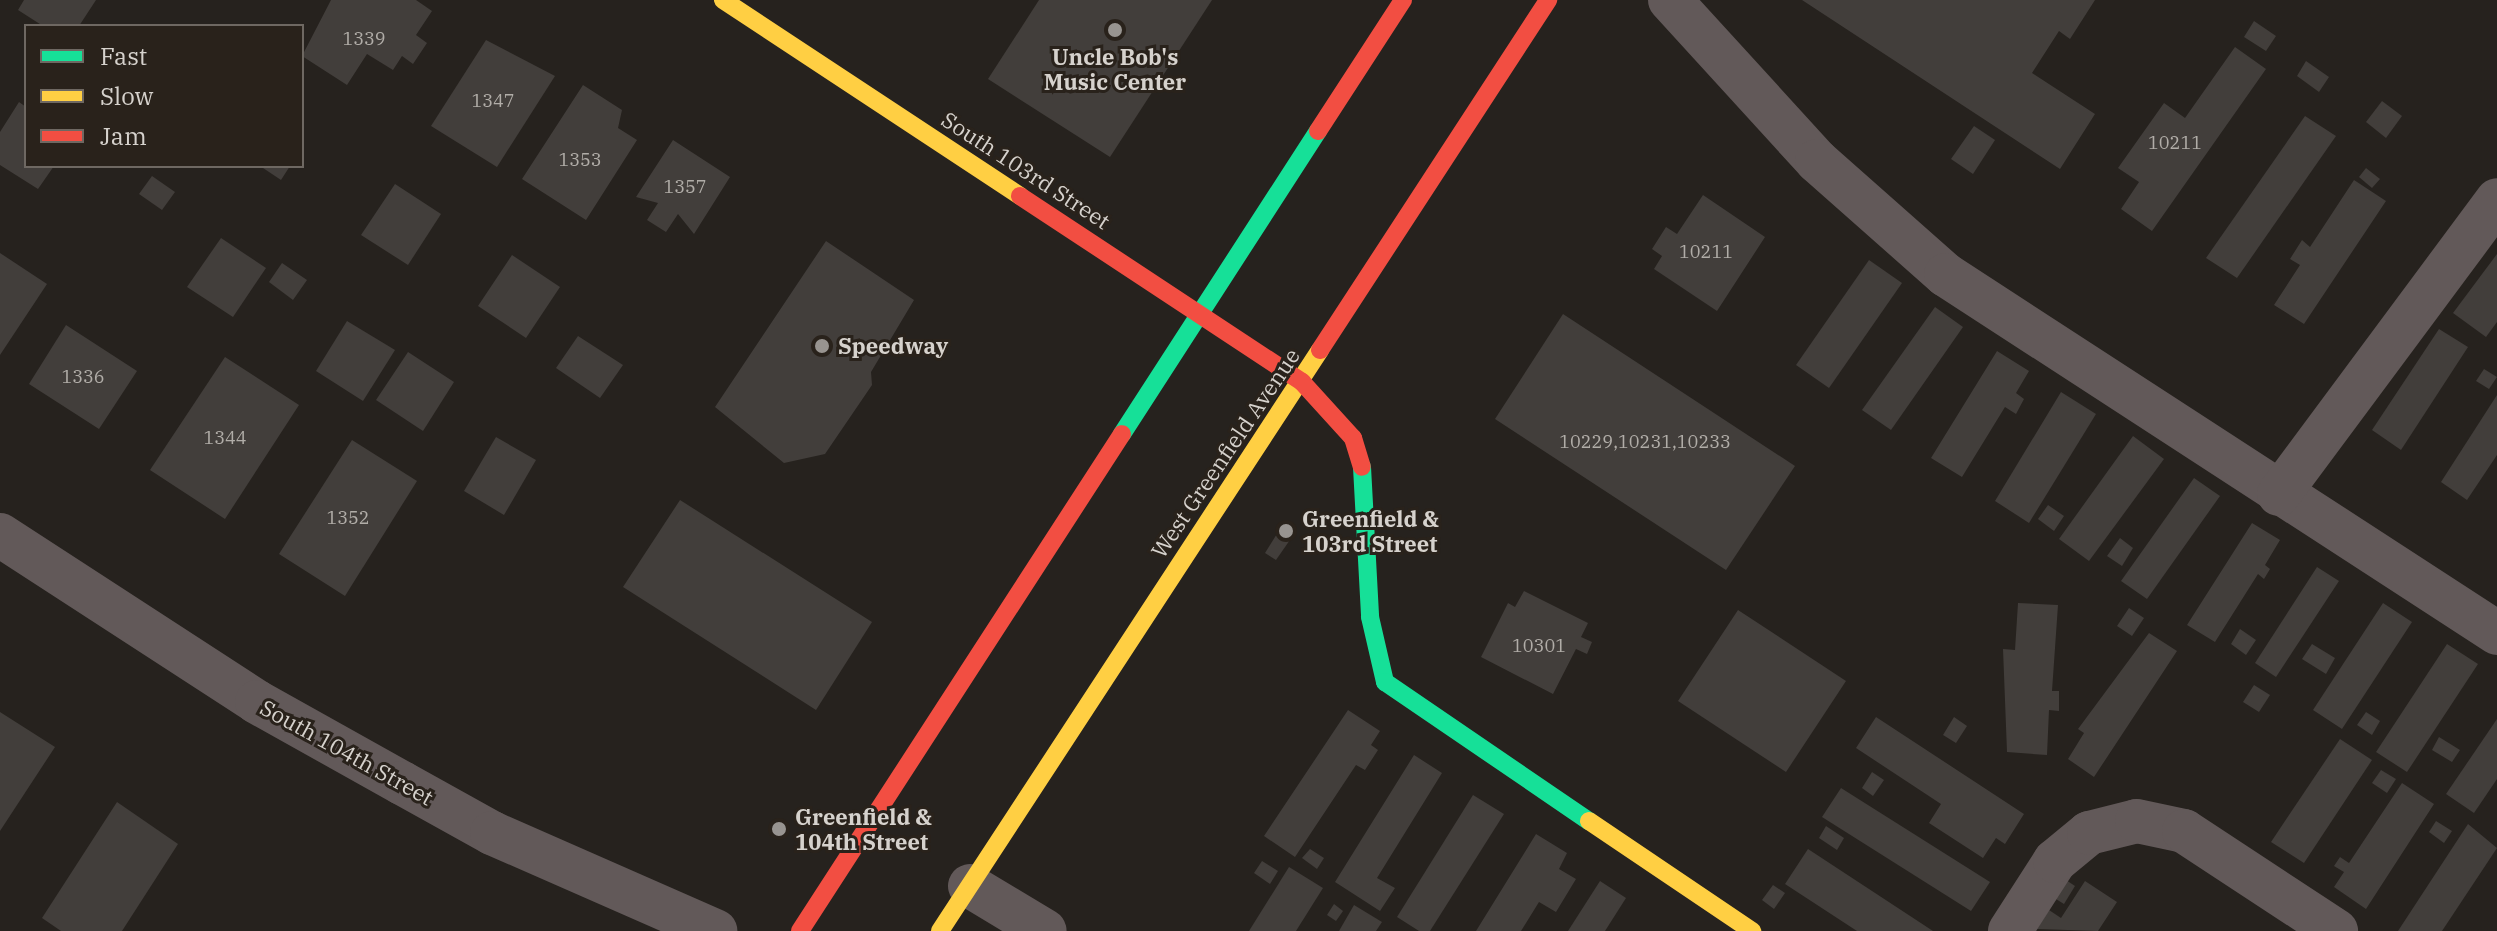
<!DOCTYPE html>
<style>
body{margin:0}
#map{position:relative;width:2497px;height:931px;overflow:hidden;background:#26221e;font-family:"IBM Plex Serif",serif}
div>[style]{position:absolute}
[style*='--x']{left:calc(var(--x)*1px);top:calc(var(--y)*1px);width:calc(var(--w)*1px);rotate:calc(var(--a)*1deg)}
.building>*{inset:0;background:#423e3b}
.street>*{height:44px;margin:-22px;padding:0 22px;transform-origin:22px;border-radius:22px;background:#625959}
.fast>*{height:18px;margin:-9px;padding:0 9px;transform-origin:9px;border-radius:9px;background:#16e098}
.slow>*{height:18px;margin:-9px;padding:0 9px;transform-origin:9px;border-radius:9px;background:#ffcf43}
.jam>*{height:18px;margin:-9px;padding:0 9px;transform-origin:9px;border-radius:9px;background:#f24e42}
.dots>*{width:22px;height:22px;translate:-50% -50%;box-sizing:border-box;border:4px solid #29221b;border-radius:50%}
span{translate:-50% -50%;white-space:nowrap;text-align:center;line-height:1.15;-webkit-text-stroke:6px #29221b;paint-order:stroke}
.number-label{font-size:18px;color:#b1ada8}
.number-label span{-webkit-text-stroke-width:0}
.poi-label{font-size:22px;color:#d6d2cd;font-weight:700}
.left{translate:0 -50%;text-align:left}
.street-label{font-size:22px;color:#d6d2cd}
.legend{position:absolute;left:24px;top:24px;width:280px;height:144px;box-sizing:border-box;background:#29221b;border:2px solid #6e6862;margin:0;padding:10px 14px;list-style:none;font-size:24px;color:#d6d2cd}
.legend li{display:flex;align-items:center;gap:16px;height:40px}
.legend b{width:40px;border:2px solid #6e6862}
</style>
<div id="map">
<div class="building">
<div style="clip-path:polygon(24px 0,96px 0,79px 26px,43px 26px,18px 10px)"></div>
<div style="clip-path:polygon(331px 0,416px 0,432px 11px,416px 35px,427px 43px,413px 64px,402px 56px,393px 70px,367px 54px,347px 85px,302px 56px)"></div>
<div style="clip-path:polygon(1039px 0,1212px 0,1110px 157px,988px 79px)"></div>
<div style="clip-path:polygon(1802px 0,2095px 0,2070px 39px,2059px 31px,2032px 73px,2095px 114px,2060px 169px)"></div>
<div style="clip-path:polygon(2254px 21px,2276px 36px,2266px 51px,2244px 37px)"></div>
<div style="clip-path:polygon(486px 40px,555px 76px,497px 167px,431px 126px)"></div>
<div style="clip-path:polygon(2235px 47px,2266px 69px,2152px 231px,2121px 209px,2139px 182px,2118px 168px,2164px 103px,2185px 118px)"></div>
<div style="clip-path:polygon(2306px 61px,2329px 77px,2319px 92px,2297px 76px)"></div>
<div style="clip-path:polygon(583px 85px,622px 110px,618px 128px,637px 140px,586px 220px,522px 179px)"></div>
<div style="clip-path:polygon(2382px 101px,2402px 116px,2386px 138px,2366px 122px)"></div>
<div style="clip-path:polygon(19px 102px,26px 107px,26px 166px,54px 166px,38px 189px,0 165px,0 132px)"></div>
<div style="clip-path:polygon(2305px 116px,2336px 136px,2237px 278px,2206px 258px)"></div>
<div style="clip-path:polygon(1974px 126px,1995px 140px,1973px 174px,1951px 159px)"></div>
<div style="clip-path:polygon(673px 140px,730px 177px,694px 234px,678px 214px,666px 232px,647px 220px,658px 203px,636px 197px)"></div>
<div style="clip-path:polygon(260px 166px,290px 166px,281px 180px)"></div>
<div style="clip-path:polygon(2366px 168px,2380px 179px,2372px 188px,2359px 177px)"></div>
<div style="clip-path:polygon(152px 176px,175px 192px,162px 210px,139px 194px)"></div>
<div style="clip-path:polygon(2354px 180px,2386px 201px,2304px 324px,2274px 305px,2300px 265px,2290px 259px,2302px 240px,2310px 247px)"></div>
<div style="clip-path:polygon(395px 184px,441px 214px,408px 265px,361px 235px)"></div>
<div style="clip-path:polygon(1703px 195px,1765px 237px,1717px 311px,1654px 269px,1662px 256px,1652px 249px,1666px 227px,1677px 234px)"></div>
<div style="clip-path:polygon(221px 238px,266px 268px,233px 317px,187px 287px)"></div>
<div style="clip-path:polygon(826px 241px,914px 300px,871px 372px,872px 385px,825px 454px,784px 463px,715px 407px)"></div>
<div style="clip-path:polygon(0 253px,47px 284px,0 355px)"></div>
<div style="clip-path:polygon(2497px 254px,2497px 322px,2486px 337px,2453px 313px)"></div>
<div style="clip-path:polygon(512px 255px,560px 287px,526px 338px,478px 306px)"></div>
<div style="clip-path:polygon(1869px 260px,1902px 283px,1829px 388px,1796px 365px)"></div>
<div style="clip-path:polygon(282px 263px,307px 280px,293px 300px,269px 282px)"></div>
<div style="clip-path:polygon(1935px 307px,1963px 327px,1891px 430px,1862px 410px)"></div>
<div style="clip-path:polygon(1563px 314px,1795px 466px,1726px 570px,1495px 419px)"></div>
<div style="clip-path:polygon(347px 321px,395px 350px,363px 401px,316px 371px)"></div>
<div style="clip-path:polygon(66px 325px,137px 371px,99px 429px,29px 384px)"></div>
<div style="clip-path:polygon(2439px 329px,2468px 347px,2401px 450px,2372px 430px)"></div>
<div style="clip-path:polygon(578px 336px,623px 365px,600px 398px,556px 368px)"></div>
<div style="clip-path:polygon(1997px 351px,2029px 371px,2016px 393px,2024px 399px,2016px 414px,2005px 407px,1962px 477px,1931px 458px)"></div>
<div style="clip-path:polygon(408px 352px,454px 382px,423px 431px,376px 400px)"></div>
<div style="clip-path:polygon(225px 357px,299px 405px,225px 519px,150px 470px)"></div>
<div style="clip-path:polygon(2484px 369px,2497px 377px,2489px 389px,2476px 381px)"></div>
<div style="clip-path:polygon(2061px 392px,2096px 414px,2029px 523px,1995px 501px)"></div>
<div style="clip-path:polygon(2497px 395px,2497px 455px,2467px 500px,2441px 482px)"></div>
<div style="clip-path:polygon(2133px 436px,2164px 459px,2089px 561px,2059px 539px)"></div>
<div style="clip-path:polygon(496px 437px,536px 460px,504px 515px,464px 491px)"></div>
<div style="clip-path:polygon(352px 440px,417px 481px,345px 596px,279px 554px)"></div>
<div style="clip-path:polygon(2194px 478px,2220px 496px,2147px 599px,2121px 581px)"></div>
<div style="clip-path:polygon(680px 500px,872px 622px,816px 710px,623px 587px)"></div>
<div style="clip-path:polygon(2048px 505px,2064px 516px,2054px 531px,2038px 519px)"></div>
<div style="clip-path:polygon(2252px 523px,2280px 540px,2265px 565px,2270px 569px,2264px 579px,2258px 574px,2215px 642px,2187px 625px)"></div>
<div style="clip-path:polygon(1280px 529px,1292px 537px,1276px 560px,1265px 553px)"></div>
<div style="clip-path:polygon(2120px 538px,2133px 548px,2122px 566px,2107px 556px)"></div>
<div style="clip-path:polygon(2317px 567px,2339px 581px,2276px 677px,2255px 663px)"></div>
<div style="clip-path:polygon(1524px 591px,1588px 623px,1581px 637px,1592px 642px,1587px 654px,1576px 649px,1553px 694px,1481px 657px,1508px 603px,1515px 607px)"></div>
<div style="clip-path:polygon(2018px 603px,2058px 605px,2052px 691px,2059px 691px,2059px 711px,2049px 710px,2047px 755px,2007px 752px,2003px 649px,2015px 650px)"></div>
<div style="clip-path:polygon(2383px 603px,2412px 622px,2342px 729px,2313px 710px)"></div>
<div style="clip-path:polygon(2129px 608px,2144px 618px,2132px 636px,2117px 626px)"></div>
<div style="clip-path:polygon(1738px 610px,1846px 681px,1786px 772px,1678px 701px)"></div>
<div style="clip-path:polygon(2240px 629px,2256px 640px,2246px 655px,2231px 644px)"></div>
<div style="clip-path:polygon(2149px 633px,2177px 651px,2094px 777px,2068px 759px,2084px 733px,2078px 729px)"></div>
<div style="clip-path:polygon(2312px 644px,2335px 658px,2326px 674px,2302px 659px)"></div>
<div style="clip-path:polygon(2447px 644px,2478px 664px,2407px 772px,2376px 752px)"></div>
<div style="clip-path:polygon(2254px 685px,2270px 695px,2259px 712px,2243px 702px)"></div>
<div style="clip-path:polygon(1348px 710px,1380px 731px,1371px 745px,1378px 750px,1365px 770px,1356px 765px,1295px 857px,1264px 836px)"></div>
<div style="clip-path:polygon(0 712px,55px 747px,0 831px)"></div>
<div style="clip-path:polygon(2366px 712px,2380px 721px,2372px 735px,2357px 725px)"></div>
<div style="clip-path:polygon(1876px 717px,2024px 814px,2005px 844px,1996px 838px,1983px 858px,1929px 823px,1941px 804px,1856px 748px)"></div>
<div style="clip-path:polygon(1954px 717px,1967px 726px,1956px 743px,1943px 735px)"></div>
<div style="clip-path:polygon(2497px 719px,2497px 779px,2474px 813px,2446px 794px)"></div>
<div style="clip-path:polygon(2439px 737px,2460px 750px,2452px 762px,2432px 750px)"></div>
<div style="clip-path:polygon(2340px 739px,2372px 760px,2304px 863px,2271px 842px)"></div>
<div style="clip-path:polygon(1414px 755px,1442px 773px,1377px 878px,1395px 888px,1380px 911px,1335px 882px)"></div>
<div style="clip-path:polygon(2381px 770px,2396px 779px,2387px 793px,2372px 783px)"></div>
<div style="clip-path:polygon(1872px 772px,1884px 780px,1873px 796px,1862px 788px)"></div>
<div style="clip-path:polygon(2402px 783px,2434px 804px,2366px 909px,2334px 887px,2344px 872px,2334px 866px,2340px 857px,2349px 863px)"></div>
<div style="clip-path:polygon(1841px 788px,1990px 882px,1971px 911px,1822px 817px)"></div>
<div style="clip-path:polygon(1473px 795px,1504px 814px,1430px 931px,1419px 931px,1397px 917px)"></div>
<div style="clip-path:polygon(117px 802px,178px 844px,122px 931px,61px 931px,42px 918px)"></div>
<div style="clip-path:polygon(2436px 821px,2452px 831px,2444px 843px,2429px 832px)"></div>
<div style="clip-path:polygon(2468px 824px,2497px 848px,2442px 931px,2398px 931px)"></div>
<div style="clip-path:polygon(1826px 826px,1844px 838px,1837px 850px,1819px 838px)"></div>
<div style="clip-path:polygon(1536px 834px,1567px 853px,1559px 869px,1576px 879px,1556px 912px,1539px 902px,1521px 931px,1476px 931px)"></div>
<div style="clip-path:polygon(1310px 849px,1324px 858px,1317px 869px,1302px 858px)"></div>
<div style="clip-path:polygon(1808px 849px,1933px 931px,1857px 931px,1785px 884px)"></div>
<div style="clip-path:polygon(1262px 861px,1278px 871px,1270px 884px,1254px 873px)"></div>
<div style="clip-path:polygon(1289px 867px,1323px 888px,1296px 931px,1249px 931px)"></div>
<div style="clip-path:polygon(2063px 878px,2075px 886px,2064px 904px,2051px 896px)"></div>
<div style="clip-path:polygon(1600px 881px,1626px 898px,1605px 931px,1568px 931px)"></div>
<div style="clip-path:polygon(2085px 881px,2117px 902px,2098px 931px,2037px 929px,2049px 910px,2061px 918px)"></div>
<div style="clip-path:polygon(1773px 885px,1785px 893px,1774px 909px,1762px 900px)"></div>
<div style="clip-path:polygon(1334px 904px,1343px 911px,1336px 921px,1327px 915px)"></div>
<div style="clip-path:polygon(1354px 905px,1382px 922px,1376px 931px,1339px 931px)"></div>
</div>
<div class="street">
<div style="--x:1670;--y:0;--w:218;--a:47.6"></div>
<div style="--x:1817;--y:161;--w:172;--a:41.5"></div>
<div style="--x:1946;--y:275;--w:657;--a:33.01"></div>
<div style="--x:2279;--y:494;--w:366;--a:-53.4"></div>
<div style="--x:0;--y:535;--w:306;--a:33"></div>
<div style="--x:257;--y:702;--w:166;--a:29.2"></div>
<div style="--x:402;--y:783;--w:103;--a:29.1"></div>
<div style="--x:492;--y:833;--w:244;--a:23.7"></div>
<div style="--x:970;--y:886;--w:87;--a:31"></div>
<div style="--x:2010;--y:931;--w:83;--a:-57.3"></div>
<div style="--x:2055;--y:861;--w:44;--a:-39.5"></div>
<div style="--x:2089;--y:833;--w:49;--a:-14"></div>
<div style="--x:2137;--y:821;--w:48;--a:12"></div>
<div style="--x:2184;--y:831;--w:182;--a:33.3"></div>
</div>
<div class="fast">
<div style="--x:1122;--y:434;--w:361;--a:-57.1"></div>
<div style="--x:1362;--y:467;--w:150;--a:86.9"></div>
<div style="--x:1370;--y:617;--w:67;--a:77"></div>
<div style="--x:1385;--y:682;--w:247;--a:34.3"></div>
</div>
<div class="slow">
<div style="--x:723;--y:0;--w:356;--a:33.4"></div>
<div style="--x:1589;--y:821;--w:197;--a:34"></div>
<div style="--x:940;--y:931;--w:694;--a:-56.81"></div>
</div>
<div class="jam">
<div style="--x:1318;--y:131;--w:156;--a:-57"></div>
<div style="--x:1020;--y:196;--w:338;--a:33.4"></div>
<div style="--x:1302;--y:382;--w:76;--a:47.7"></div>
<div style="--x:1353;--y:438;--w:30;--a:73"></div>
<div style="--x:1320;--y:350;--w:418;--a:-56.9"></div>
<div style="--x:800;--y:931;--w:592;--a:-57.06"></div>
</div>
<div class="dots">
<div style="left:1115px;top:30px;background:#989490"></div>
<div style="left:822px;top:346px;background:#989490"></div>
<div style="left:1286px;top:531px;background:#989490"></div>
<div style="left:779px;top:829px;background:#989490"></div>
</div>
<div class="number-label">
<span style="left:364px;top:39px">1339</span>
<span style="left:493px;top:101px">1347</span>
<span style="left:2175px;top:143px">10211</span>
<span style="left:580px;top:160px">1353</span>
<span style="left:685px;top:187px">1357</span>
<span style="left:1706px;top:252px">10211</span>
<span style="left:83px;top:377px">1336</span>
<span style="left:225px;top:438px">1344</span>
<span style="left:1645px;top:442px">10229,10231,10233</span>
<span style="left:348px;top:518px">1352</span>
<span style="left:1539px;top:646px">10301</span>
</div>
<div class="poi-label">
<span style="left:1115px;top:69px">Uncle Bob's<br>Music Center</span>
<span class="left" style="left:838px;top:346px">Speedway</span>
<span class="left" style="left:1302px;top:531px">Greenfield &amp;<br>103rd Street</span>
<span class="left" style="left:795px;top:829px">Greenfield &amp;<br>104th Street</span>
</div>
<div class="street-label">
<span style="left:1026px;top:170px;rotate:33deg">South 103rd Street</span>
<span style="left:1225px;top:453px;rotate:-56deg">West Greenfield Avenue</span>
<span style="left:347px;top:752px;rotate:29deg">South 104th Street</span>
</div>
<ul class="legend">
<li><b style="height:10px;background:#16e098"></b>Fast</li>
<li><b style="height:10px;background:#ffcf43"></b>Slow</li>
<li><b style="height:10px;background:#f24e42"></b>Jam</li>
</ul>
</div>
